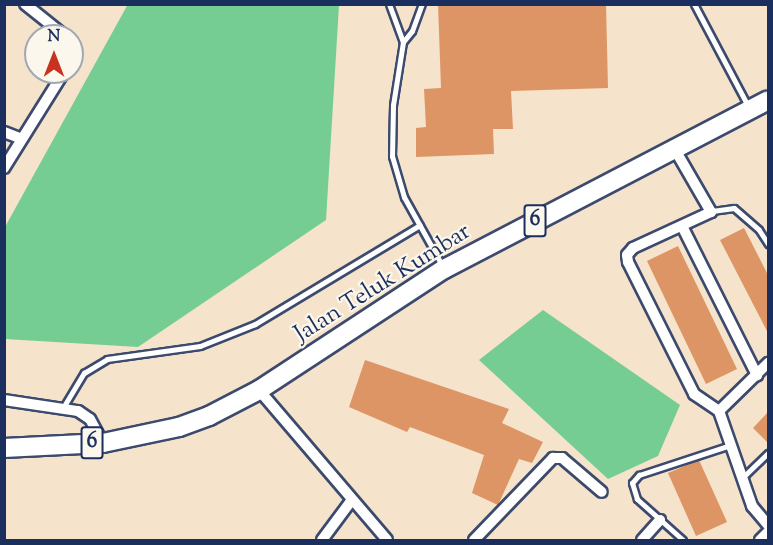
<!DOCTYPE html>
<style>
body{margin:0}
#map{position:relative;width:773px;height:545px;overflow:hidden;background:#f6e3cb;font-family:"Sorts Mill Goudy",serif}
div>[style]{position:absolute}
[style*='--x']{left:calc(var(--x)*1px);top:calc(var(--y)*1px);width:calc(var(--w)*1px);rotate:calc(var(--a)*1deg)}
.green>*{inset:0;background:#75cd93}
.building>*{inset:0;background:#dd9565}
.roads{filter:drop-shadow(2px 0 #3c4a6e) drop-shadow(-2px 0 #3c4a6e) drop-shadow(0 2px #3c4a6e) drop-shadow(0 -2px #3c4a6e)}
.service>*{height:5px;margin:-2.5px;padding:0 2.5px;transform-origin:2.5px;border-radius:2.5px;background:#fff}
.minor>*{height:10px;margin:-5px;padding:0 5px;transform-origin:5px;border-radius:5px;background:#fff}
.primary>*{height:18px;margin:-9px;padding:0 9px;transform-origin:9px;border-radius:9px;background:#fff}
span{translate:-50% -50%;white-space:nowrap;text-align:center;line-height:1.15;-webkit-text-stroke:4.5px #fbf7ec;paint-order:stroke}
.shield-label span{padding:2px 4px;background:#fbf7ec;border:2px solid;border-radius:4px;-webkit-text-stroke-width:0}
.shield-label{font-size:22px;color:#1b2f5e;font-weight:700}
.street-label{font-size:24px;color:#1b2f5e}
.frame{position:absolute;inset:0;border:6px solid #1b2f5e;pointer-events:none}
.north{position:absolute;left:24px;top:24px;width:60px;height:60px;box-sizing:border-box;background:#fbf7ec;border:2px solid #a1a7b3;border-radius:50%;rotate:0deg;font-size:16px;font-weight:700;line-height:24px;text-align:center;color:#1b2f5e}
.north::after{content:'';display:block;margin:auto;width:21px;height:27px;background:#c8321e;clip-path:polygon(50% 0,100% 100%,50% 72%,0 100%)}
</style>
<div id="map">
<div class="green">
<div style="clip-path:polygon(128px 4px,339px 5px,326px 220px,138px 347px,5px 339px,5px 227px)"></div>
<div style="clip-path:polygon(543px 310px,680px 405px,658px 456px,608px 479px,479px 360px)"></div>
</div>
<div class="building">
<div style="clip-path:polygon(438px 4px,606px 4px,608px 88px,511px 91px,513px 129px,493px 129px,494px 154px,416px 157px,416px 128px,426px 127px,424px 89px,441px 88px)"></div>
<div style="clip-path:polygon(744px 228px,768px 275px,768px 333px,720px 240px)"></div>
<div style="clip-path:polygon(678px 246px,737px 369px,706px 384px,647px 261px)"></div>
<div style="clip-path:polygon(365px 360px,509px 409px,502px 423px,543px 442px,532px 463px,519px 459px,498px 505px,472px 493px,484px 455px,410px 427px,407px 432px,349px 407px)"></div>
<div style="clip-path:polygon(768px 412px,768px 443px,753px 428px)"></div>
<div style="clip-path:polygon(699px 460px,727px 522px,696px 536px,668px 473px)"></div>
</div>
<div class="roads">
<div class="service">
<div style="--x:389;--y:4;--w:40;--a:69.8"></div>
<div style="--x:403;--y:42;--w:64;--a:99"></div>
<div style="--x:393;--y:105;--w:51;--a:91.1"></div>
<div style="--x:392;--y:156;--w:43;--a:73.7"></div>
<div style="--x:404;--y:197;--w:80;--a:60.9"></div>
<div style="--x:694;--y:4;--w:115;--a:62.1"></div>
<div style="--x:403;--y:42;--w:14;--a:-51"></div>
<div style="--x:412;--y:31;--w:29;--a:-70"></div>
<div style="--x:712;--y:211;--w:22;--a:-8"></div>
<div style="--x:734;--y:208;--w:33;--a:41"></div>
<div style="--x:759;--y:230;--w:17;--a:57"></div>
<div style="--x:64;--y:406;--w:39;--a:-59"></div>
<div style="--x:84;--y:373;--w:27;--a:-31"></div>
<div style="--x:107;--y:359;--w:94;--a:-8"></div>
<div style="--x:200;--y:346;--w:59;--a:-21.8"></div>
<div style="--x:255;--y:324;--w:192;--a:-31"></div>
<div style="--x:742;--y:478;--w:36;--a:-44"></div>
<div style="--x:683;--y:540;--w:62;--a:-138.3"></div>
<div style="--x:637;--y:499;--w:17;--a:-107"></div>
<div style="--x:632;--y:483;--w:11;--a:-49"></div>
<div style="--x:639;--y:475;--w:96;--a:-18.2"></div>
</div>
<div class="minor">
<div style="--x:25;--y:4;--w:51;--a:38.7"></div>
<div style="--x:4;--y:132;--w:19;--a:21"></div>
<div style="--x:674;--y:148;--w:74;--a:60"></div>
<div style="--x:711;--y:212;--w:86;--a:155.2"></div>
<div style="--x:633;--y:248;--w:9;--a:131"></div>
<div style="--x:627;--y:255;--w:7;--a:82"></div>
<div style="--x:628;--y:262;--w:148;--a:63.4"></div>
<div style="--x:694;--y:394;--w:30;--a:34"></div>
<div style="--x:4;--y:168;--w:113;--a:-58"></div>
<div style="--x:683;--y:228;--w:165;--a:63.3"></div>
<div style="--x:259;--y:390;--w:197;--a:49.5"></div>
<div style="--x:4;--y:400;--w:75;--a:8.5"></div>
<div style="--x:78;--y:411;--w:14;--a:34"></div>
<div style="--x:90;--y:419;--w:27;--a:62"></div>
<div style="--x:719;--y:411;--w:101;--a:70.8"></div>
<div style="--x:752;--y:506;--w:25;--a:50"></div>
<div style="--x:719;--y:411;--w:69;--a:-44.4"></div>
<div style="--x:322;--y:540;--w:49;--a:-53.4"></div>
<div style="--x:474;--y:540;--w:114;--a:-46.1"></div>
<div style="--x:553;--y:458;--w:9;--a:0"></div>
<div style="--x:562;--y:458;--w:52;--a:40.4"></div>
<div style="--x:642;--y:540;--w:27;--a:-48"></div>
<div style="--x:760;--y:540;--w:11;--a:-45"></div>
</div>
<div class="primary">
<div style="--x:4;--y:448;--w:99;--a:-2.9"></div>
<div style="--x:103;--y:443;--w:78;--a:-11.9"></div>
<div style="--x:179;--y:427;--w:32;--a:-20"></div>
<div style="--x:209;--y:416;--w:56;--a:-27.5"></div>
<div style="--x:259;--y:390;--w:221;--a:-33.2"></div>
<div style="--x:444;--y:269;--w:365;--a:-27.5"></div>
</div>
</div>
<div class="shield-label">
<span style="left:535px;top:221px">6</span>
<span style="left:92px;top:443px">6</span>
</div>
<div class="street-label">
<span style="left:383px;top:284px;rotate:-32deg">Jalan Teluk Kumbar</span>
</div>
<div class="frame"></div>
<div class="north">N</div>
</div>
